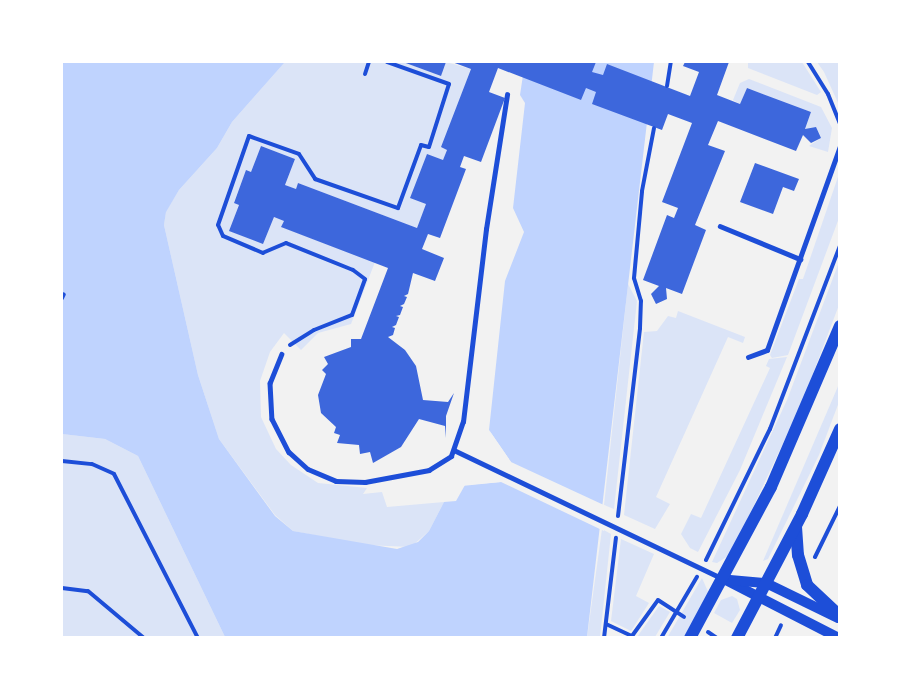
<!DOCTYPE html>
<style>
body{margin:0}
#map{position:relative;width:901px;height:699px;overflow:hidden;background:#f2f2f2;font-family:"Fira Sans Condensed",sans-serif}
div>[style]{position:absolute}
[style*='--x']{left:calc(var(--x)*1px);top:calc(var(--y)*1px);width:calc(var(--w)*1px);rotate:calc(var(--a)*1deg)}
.green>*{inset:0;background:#dbe4f7}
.water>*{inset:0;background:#bfd3fe}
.pier>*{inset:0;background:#f2f2f2}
.building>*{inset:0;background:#3d67dc}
.path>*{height:4px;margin:-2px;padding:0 2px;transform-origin:2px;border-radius:2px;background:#1d4ed8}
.service>*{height:4.5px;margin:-2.25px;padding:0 2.25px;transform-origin:2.25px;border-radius:2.25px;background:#1d4ed8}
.tertiary>*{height:10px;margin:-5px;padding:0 5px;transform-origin:5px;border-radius:5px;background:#1d4ed8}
.secondary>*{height:12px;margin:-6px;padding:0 6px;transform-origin:6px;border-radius:6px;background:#1d4ed8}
span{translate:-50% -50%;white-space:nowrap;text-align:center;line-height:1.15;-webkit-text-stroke:4.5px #fff;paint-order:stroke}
.frame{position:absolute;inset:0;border:63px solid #fff;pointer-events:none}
</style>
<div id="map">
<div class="green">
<div style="clip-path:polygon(285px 62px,403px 62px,441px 76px,446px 62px,471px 69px,442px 147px,447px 150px,417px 228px,298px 183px,296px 189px,285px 185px,295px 159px,261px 146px,251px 172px,246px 171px,234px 202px,239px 205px,230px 231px,263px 243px,274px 217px,284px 221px,282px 227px,375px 262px,351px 324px,318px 333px,301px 350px,284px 333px,270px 352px,260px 381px,261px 417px,276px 449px,291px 465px,318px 483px,367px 488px,363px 494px,382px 492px,387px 507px,444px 502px,429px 531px,411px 547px,365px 545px,293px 531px,275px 515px,219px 439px,198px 375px,164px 225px,166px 211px,179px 190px,217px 148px,232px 122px)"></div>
<div style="clip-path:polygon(748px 62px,802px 62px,821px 92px,817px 95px,748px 68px)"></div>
<div style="clip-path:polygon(817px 62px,839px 62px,839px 105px,824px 72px)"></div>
<div style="clip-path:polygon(749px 79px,821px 107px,832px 128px,828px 152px,809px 146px,821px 138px,805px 129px,811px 112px,747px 88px,740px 104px,733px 100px,740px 83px)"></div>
<div style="clip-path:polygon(839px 174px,839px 218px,788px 355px,772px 358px,770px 355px,799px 279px,803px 279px)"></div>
<div style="clip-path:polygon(839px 262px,839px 305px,801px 405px,731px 554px,717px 563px,712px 562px,787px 400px)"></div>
<div style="clip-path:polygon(628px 284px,637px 301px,614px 509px,604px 505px)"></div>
<div style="clip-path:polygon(678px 311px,745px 337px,743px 343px,728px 337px,656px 497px,670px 504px,655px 529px,624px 515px,644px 332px,657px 331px,668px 316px,676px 318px)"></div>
<div style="clip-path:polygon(787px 357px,740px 470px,698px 552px,690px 548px,681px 534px,691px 514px,701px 518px,770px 368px,766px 366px,769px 359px)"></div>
<div style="clip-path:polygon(839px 384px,839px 402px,819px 455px,768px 559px,763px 561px)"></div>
<div style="clip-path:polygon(62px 434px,105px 439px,138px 456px,225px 637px,62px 638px)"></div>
<div style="clip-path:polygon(602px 529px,611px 534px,600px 637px,587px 638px)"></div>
<div style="clip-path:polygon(621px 539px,654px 554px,636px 596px,649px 603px,631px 631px,611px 621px)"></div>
<div style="clip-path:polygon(702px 578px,709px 594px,696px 618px,684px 637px,667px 638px)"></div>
<div style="clip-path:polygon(732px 596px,737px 599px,740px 610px,732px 623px,714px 613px,721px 600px)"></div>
<div style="clip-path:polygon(659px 606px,670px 612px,655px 637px,637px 637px)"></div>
</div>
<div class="water">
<div style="clip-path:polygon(62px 62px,285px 62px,232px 122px,217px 148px,179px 190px,166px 212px,164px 225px,198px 375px,219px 439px,275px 516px,293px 531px,397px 549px,418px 542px,429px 531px,444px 502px,456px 501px,465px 485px,501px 482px,511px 462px,489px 430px,505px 281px,524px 232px,513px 208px,525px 103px,520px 95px,525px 62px,654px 62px,587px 637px,225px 637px,138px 456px,105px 439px,62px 434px)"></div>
</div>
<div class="pier">
<div style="clip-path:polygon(489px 430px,511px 462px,606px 506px,604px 531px,501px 482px,462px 486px,465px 482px,499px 479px,507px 463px)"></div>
</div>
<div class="building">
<div style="clip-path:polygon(403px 62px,446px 62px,441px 76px)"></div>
<div style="clip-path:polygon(452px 62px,596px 62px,592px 72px,603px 75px,607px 64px,690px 96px,699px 72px,683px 66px,685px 62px,729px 62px,717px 95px,740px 104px,747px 88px,811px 112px,805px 129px,816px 127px,821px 138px,811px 143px,803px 135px,796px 151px,718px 121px,708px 145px,725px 151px,695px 225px,706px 230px,682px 294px,666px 288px,667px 299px,656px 304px,651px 294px,659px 286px,643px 280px,667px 215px,674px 218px,678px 208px,662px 202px,692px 123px,668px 114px,662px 130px,592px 104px,596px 92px,586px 88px,581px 100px,498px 68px,489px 92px,505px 98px,481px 162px,464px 156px,460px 167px,466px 169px,440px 238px,428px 234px,422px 249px,444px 258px,435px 281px,413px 273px,408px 294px,404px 296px,407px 297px,404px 304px,400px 306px,403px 307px,400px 315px,396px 316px,399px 317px,396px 325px,392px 327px,395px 328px,393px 335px,388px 337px,405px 350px,416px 366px,423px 400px,448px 402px,454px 393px,446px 416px,446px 438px,445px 426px,419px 419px,401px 447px,373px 463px,370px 452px,360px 454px,359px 445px,337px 443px,340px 435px,334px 433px,336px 427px,321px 413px,318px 395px,326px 374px,322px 370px,328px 364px,324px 357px,351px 347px,351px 339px,361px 339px,388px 268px,281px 227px,284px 221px,274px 217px,263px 244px,229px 231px,239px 205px,234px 203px,246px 170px,251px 172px,261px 146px,295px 159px,285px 185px,296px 189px,298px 183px,417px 228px,426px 204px,410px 198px,427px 154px,443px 160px,447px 150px,441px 147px,471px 69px)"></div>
<div style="clip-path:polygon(755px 163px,799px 179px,794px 191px,783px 187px,773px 214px,740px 202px)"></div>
</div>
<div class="path">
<div style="--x:808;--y:62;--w:38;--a:58"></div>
<div style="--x:828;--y:94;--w:32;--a:68"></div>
<div style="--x:365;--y:74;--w:13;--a:-72"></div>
<div style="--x:667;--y:86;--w:24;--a:-81"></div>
<div style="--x:62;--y:298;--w:4;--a:-63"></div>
<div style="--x:290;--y:345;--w:28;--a:-32"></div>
<div style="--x:314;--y:330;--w:41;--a:-21.5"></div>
<div style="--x:352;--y:315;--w:38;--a:-70"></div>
<div style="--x:365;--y:279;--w:15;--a:-143"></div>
<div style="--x:353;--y:270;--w:72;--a:-158.1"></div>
<div style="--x:286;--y:243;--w:25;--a:157"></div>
<div style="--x:263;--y:253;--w:43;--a:-157"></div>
<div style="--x:223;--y:236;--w:12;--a:-114"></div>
<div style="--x:218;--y:225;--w:94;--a:-70.8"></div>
<div style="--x:249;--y:136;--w:53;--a:19.8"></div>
<div style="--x:299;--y:154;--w:30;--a:57"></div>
<div style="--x:315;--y:179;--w:88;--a:19.3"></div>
<div style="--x:398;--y:208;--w:67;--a:-69.9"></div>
<div style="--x:421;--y:145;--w:8;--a:14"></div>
<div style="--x:429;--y:147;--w:66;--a:-72.4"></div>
<div style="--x:449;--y:84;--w:66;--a:-160.5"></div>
<div style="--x:62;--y:461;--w:30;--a:6"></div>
<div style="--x:92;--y:464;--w:24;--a:24"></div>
<div style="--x:114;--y:474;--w:184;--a:62.9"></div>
<div style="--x:618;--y:516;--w:189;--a:-83.3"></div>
<div style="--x:640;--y:328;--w:27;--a:-88"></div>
<div style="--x:641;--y:301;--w:24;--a:-107"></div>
<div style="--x:634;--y:278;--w:87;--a:-84.7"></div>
<div style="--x:642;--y:191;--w:64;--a:-79.2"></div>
<div style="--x:815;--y:557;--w:57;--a:-63.9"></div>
<div style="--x:706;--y:560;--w:146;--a:-64"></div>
<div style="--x:770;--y:429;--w:196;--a:-69.1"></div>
<div style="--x:62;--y:588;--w:26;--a:7"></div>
<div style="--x:88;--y:591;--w:73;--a:40"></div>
<div style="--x:606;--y:624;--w:29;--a:25"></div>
<div style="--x:632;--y:636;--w:44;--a:-54.2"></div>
<div style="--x:658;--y:600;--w:31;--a:33"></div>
<div style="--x:708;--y:632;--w:11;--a:34"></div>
<div style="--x:604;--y:638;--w:101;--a:-83.2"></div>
<div style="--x:661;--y:638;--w:71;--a:-59.5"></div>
<div style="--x:775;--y:638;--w:14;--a:-65"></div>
</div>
<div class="service">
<div style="--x:720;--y:226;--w:87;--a:22.4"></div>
<div style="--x:282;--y:354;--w:31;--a:112"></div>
<div style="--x:270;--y:383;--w:36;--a:87"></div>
<div style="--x:272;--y:419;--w:37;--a:63"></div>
<div style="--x:289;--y:452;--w:25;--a:42"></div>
<div style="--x:308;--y:469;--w:30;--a:23"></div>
<div style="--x:336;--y:481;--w:29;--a:2"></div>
<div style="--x:365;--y:482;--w:65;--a:-10.6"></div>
<div style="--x:429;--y:470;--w:26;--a:-32"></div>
<div style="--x:451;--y:456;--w:36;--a:-71"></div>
<div style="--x:463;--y:422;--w:194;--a:-83.2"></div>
<div style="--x:486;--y:229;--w:136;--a:-81.1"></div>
<div style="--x:748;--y:357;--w:20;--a:-20"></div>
<div style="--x:767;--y:350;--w:217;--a:-70.3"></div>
<div style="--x:454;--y:450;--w:296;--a:25.6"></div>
</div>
<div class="tertiary">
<div style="--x:724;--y:579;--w:129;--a:27.2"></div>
<div style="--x:730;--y:580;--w:36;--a:5"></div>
<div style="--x:766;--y:583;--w:80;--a:25.9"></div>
</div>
<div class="secondary">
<div style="--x:796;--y:527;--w:28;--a:86"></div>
<div style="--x:798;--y:555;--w:31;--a:73"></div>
<div style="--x:807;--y:585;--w:45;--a:43.2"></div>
<div style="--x:690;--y:638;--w:171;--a:-61.8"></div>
<div style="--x:771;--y:487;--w:175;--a:-66.8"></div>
<div style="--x:737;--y:638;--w:140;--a:-62.3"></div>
<div style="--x:802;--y:514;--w:93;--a:-65.9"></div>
</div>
<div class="frame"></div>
</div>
